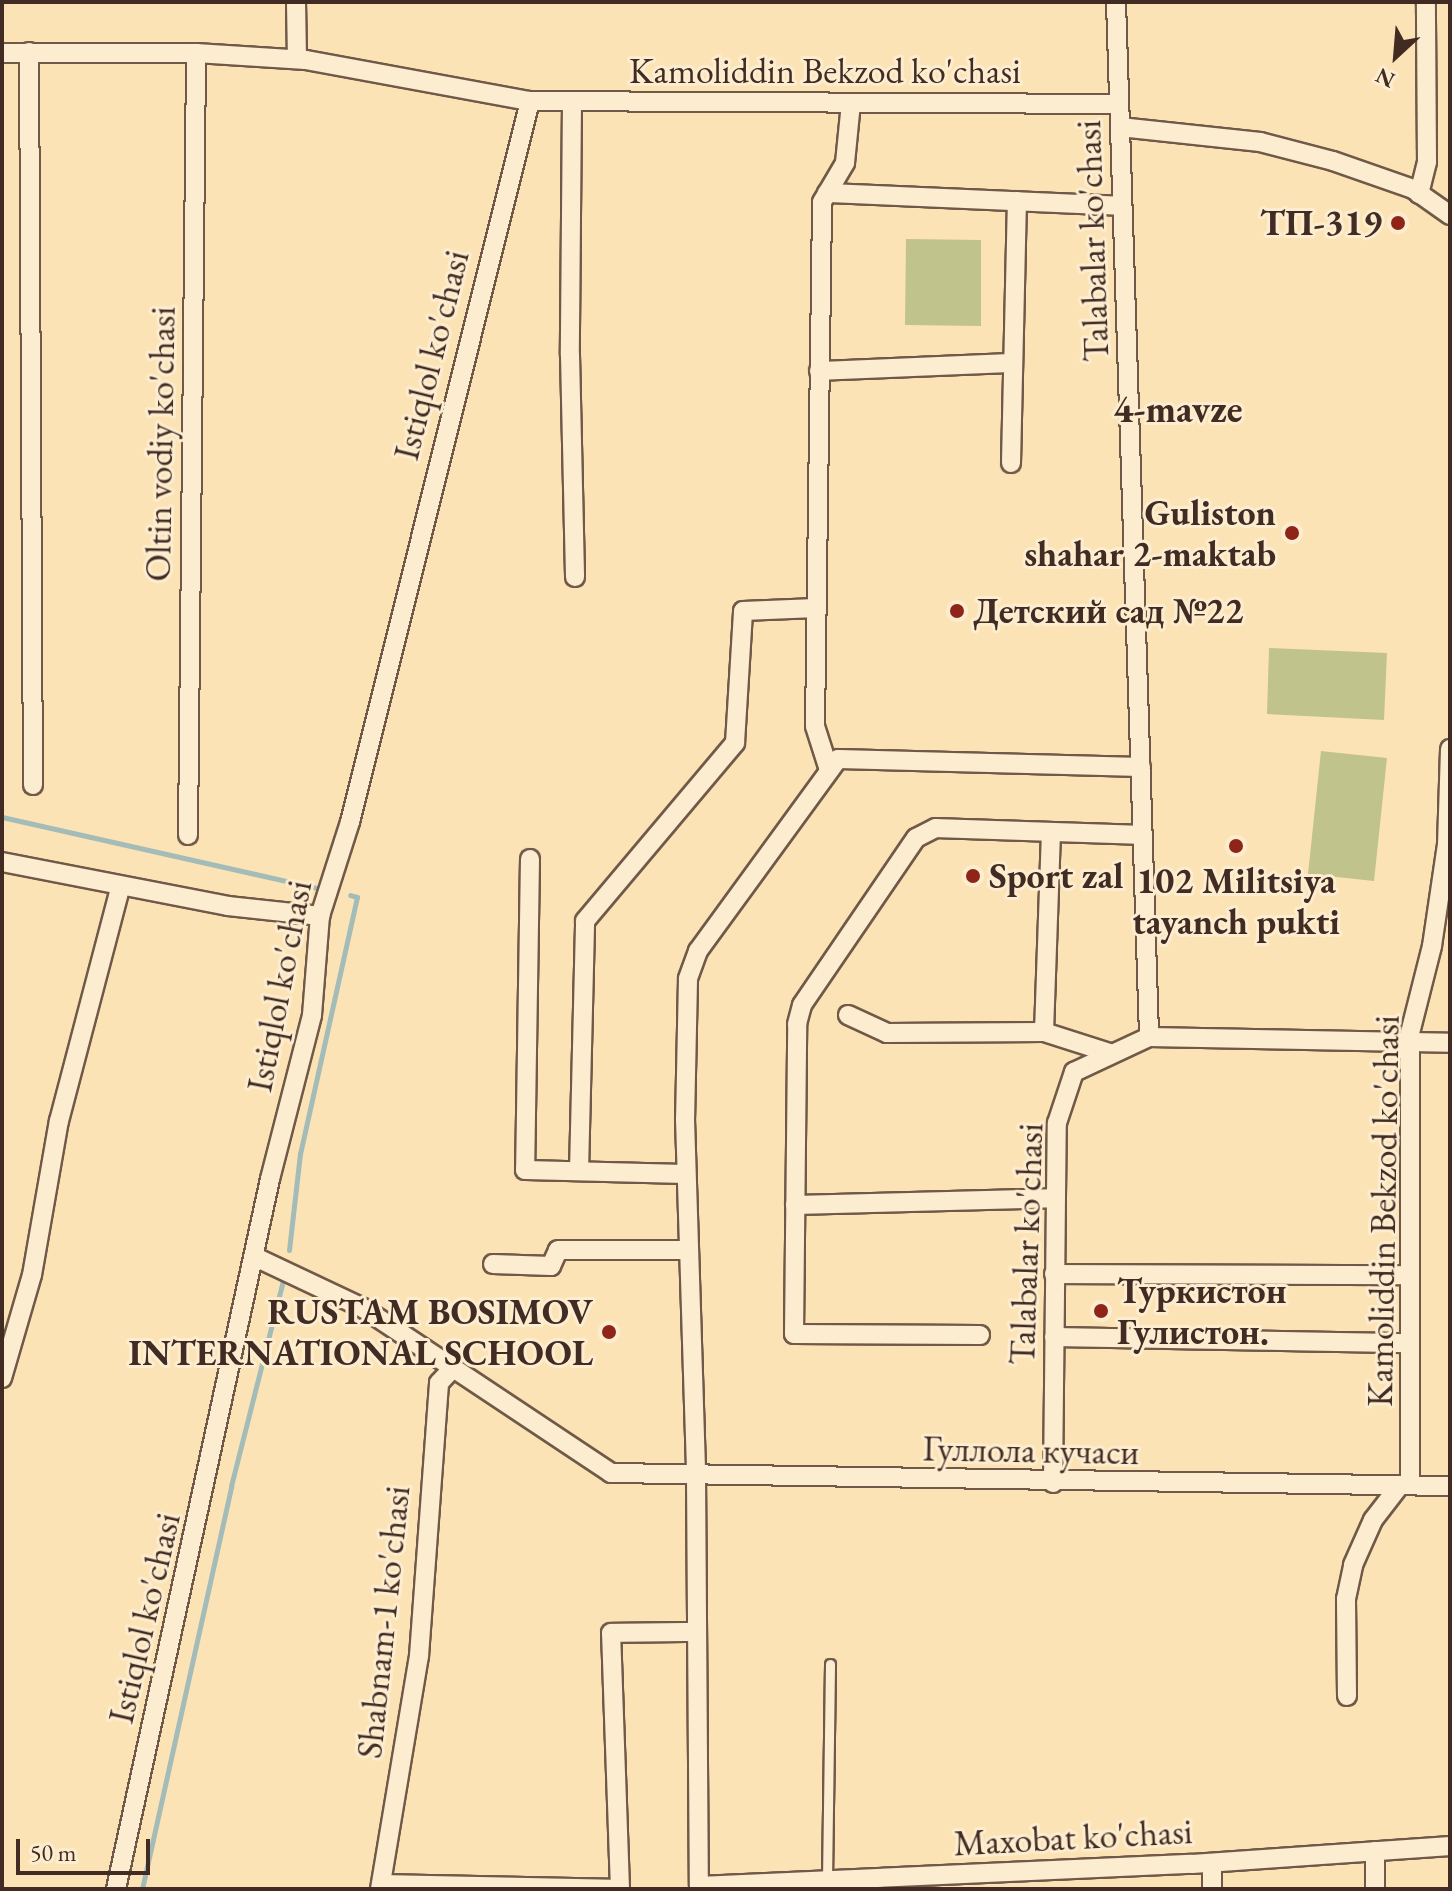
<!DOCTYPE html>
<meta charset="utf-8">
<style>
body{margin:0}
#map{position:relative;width:1452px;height:1891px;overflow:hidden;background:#fce3b6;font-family:"EB Garamond",serif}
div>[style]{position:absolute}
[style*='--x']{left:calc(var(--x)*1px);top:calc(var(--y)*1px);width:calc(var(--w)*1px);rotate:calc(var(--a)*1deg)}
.green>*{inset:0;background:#c1c38c}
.stream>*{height:5px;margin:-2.5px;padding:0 2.5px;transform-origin:2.5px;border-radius:2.5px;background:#a3bcb8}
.roads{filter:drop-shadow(2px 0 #705948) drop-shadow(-2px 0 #705948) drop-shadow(0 2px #705948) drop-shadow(0 -2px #705948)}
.lane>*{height:9px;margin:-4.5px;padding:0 4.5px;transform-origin:4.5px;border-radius:4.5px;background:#fdedd0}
.street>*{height:18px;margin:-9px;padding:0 9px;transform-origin:9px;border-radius:9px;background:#fdedd0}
.dots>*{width:22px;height:22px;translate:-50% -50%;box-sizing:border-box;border:4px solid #fdedd0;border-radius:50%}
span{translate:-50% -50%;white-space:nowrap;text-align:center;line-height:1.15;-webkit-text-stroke:6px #fdedd0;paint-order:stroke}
.street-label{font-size:36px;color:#412b23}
.poi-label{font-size:36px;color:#412b23;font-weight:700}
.right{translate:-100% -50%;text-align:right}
.left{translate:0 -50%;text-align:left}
.neighbourhood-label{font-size:38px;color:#412b23;font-weight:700}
.frame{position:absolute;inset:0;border:4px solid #412b23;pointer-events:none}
.north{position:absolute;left:1356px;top:16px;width:80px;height:80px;-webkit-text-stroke:6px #fdedd0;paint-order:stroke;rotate:206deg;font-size:22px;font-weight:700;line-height:32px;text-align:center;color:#412b23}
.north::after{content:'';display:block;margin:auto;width:28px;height:36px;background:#412b23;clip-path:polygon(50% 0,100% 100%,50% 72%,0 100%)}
.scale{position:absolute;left:16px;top:1839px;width:134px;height:36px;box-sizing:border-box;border:4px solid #412b23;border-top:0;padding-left:10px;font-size:24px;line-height:28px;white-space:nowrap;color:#412b23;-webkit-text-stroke:6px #fdedd0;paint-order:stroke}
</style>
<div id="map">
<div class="green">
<div style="clip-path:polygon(906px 239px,981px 240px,981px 326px,905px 325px)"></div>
<div style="clip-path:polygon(1269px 648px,1387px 653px,1384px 720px,1267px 714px)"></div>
<div style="clip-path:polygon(1321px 751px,1387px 758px,1374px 881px,1308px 874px)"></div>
</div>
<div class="stream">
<div style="--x:2;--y:817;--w:327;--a:12.7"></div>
<div style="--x:289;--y:1250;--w:97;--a:-83.5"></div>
<div style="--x:300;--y:1154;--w:263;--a:-77.5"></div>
<div style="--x:357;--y:897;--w:7;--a:-164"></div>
<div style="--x:142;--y:1889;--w:413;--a:-77.5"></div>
<div style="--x:231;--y:1486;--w:212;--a:-75.8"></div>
</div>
<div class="roads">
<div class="lane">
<div style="--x:827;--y:1880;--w:216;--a:-89.2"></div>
</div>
<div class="street">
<div style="--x:296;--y:2;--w:57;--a:89"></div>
<div style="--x:1116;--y:2;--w:1036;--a:88.17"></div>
<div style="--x:29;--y:52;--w:733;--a:89.69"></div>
<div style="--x:2;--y:53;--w:194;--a:0"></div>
<div style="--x:196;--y:53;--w:110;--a:3.6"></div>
<div style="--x:306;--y:60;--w:228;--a:10.4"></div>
<div style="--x:530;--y:101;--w:589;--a:0.29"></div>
<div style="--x:572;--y:102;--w:253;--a:90.5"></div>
<div style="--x:570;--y:355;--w:222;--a:88.7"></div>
<div style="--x:1120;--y:127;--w:141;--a:6.1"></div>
<div style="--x:1260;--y:142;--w:75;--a:14.6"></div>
<div style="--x:1333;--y:161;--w:85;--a:19.3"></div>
<div style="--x:1413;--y:189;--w:45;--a:35.1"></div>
<div style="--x:827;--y:193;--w:295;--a:2.5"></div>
<div style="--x:1419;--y:194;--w:33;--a:-76"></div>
<div style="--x:1427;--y:162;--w:160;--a:-90.4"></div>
<div style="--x:819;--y:371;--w:194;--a:-2.4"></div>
<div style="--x:1011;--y:463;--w:262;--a:-88.7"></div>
<div style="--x:1141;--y:767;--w:303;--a:-178.5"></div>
<div style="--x:838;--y:759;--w:238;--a:126.1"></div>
<div style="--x:698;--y:951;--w:30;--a:110"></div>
<div style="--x:688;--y:979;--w:140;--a:91.2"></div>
<div style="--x:685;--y:1119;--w:356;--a:88.2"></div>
<div style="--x:696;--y:1475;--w:411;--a:89.6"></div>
<div style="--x:699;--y:1886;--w:493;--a:-2.6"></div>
<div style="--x:1192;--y:1864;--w:259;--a:-4"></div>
<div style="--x:829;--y:770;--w:46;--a:-107.7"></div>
<div style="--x:815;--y:726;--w:524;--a:-89.23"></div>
<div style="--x:822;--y:202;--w:45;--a:-59.5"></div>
<div style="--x:845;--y:163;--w:60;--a:-84.3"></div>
<div style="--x:188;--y:835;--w:782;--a:-89.41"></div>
<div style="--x:530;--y:859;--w:311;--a:90.9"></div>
<div style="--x:525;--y:1170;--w:161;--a:1.4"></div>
<div style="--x:2;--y:862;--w:230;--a:11"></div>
<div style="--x:228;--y:906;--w:93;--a:6.2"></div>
<div style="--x:848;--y:1015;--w:43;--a:24.8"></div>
<div style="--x:887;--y:1033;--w:157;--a:-0.4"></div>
<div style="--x:1044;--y:1032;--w:69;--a:17.7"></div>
<div style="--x:1044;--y:1032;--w:200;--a:-88"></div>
<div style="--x:579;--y:1171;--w:250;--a:-88.6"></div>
<div style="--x:585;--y:921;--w:233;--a:-49.9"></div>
<div style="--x:735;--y:743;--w:132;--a:-86.5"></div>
<div style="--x:743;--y:611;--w:73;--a:-2.4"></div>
<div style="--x:795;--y:1205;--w:259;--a:-1.5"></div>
<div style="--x:255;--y:1257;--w:119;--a:25.3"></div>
<div style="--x:363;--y:1308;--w:298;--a:33.6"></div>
<div style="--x:611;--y:1473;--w:839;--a:0.89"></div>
<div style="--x:493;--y:1264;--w:58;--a:2"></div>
<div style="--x:551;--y:1266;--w:17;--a:-66"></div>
<div style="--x:558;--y:1250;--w:131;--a:0"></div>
<div style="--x:1054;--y:1274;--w:356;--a:0.2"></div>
<div style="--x:980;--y:1335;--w:186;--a:-179.7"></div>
<div style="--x:794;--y:1334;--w:310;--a:-89.4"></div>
<div style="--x:797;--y:1024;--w:20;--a:-75"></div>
<div style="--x:802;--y:1005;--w:202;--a:-55.7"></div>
<div style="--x:916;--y:838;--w:22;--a:-27"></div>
<div style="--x:936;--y:828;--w:207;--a:1.9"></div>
<div style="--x:1054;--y:1337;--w:356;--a:1"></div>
<div style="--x:2;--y:1378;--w:107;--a:-73.8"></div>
<div style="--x:32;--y:1275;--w:156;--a:-80.1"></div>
<div style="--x:59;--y:1121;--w:241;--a:-75.3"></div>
<div style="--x:1053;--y:1483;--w:360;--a:-89.4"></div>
<div style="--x:1057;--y:1123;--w:54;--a:-71.6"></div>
<div style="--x:1074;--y:1072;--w:83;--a:-25"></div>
<div style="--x:1149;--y:1037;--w:301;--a:1.1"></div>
<div style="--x:1410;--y:1485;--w:452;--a:-90"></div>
<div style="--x:1410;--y:1033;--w:90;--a:-75.8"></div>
<div style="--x:1432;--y:946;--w:102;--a:-81.6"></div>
<div style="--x:1447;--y:845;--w:96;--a:-88.2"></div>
<div style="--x:1347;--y:1696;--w:97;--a:-90.6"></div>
<div style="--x:1346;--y:1599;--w:35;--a:-78"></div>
<div style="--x:1353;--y:1565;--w:49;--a:-66"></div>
<div style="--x:1373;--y:1520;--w:44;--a:-52.4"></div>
<div style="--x:1212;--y:1863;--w:26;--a:90"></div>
<div style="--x:381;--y:1884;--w:230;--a:1.2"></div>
<div style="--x:116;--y:1889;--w:727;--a:-77.76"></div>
<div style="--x:270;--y:1179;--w:169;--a:-75.6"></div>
<div style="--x:312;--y:1015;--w:99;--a:-85.4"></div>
<div style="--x:320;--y:916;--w:99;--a:-72.3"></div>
<div style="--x:350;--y:822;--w:743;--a:-75.98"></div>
<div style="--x:380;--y:1889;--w:236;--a:-80.5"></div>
<div style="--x:419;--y:1656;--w:274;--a:-85.8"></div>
<div style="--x:439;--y:1383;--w:22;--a:-47"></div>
<div style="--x:620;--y:1889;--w:256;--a:-92"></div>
<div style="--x:611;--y:1633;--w:86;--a:-0.7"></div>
<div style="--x:1375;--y:1889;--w:38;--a:-90"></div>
</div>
</div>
<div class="dots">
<div style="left:1398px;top:223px;background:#8f2418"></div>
<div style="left:1292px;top:533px;background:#8f2418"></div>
<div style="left:957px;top:611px;background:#8f2418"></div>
<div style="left:1236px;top:846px;background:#8f2418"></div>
<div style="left:973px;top:876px;background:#8f2418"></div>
<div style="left:1101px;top:1311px;background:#8f2418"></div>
<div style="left:609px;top:1332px;background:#8f2418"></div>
</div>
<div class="street-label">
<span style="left:825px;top:71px">Kamoliddin Bekzod ko'chasi</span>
<span style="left:1092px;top:241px;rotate:-92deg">Talabalar ko'chasi</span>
<span style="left:431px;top:355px;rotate:-76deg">Istiqlol ko'chasi</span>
<span style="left:160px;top:444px;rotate:-89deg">Oltin vodiy ko'chasi</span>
<span style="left:279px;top:986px;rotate:-79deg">Istiqlol ko'chasi</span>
<span style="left:1383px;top:1211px;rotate:-89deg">Kamoliddin Bekzod ko'chasi</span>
<span style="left:1026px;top:1244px;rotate:-88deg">Talabalar ko'chasi</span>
<span style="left:1031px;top:1450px;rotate:1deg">Гуллола кучаси</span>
<span style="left:144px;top:1618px;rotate:-77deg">Istiqlol ko'chasi</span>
<span style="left:383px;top:1622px;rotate:-84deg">Shabnam-1 ko'chasi</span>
<span style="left:1073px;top:1837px;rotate:-3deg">Maxobat ko'chasi</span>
</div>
<div class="poi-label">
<span class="right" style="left:1382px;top:223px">ТП-319</span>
<span class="right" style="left:1276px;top:533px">Guliston<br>shahar 2-maktab</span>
<span class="left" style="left:973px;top:611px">Детский сад №22</span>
<span class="left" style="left:989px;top:876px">Sport zal</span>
<span style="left:1236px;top:901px">102 Militsiya<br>tayanch pukti</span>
<span class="left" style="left:1117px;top:1311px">Туркистон<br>Гулистон.</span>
<span class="right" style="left:593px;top:1332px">RUSTAM BOSIMOV<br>INTERNATIONAL SCHOOL</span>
</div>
<div class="neighbourhood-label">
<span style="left:1178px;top:409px">4-mavze</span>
</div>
<div class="frame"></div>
<div class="north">N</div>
<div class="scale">50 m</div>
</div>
